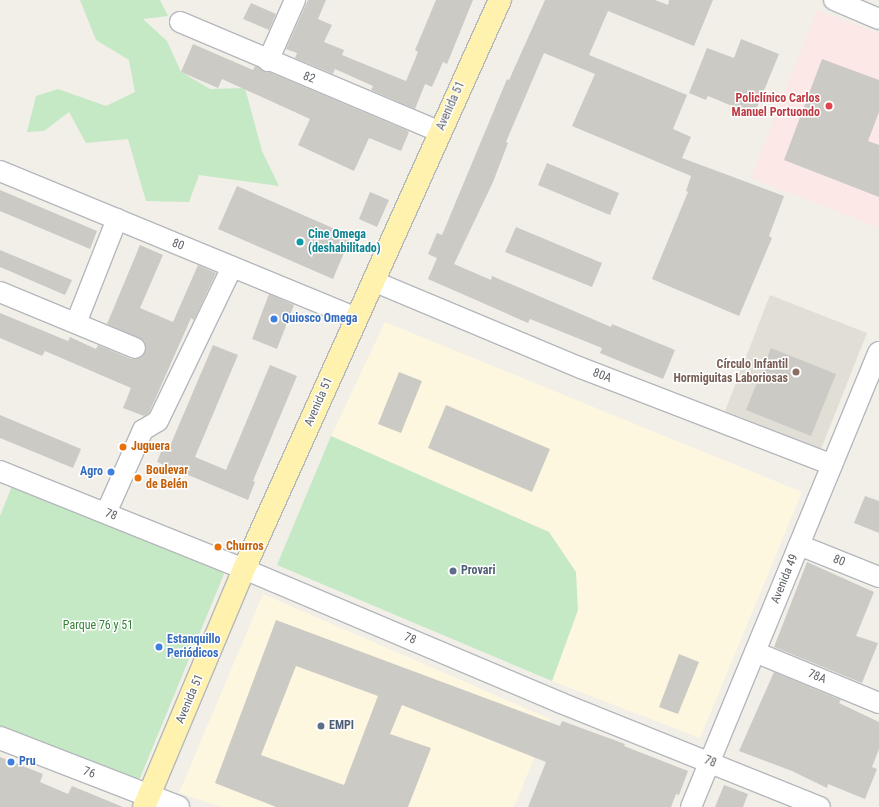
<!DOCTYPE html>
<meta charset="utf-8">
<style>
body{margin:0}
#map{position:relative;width:879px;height:807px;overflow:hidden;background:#f1efe8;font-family:"Roboto Condensed",sans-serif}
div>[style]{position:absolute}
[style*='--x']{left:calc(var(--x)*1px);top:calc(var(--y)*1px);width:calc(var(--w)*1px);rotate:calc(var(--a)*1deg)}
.commercial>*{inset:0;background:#fef7e0}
.education>*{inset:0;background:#e1ded6}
.medical>*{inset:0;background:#fce8e6}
.green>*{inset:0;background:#c5e8c5}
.building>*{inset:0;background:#cccac5}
.roads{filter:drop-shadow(1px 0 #b5b8bc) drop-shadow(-1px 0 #b5b8bc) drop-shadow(0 1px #b5b8bc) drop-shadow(0 -1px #b5b8bc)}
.minor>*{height:20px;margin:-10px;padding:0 10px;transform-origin:10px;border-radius:10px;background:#fff}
.tertiary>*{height:22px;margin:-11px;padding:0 11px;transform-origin:11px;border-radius:11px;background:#fff}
.primary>*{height:22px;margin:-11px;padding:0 11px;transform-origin:11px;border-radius:11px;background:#fff2af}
.dots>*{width:11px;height:11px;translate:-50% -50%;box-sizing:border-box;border:2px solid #fff;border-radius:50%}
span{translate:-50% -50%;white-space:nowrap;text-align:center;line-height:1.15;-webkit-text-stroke:3px #fff;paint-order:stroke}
.street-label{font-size:12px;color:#5f6368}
.health-label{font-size:12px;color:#be3a42;font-weight:700}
.right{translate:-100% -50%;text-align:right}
.culture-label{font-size:12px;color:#0d838f;font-weight:700}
.left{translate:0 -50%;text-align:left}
.shop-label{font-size:12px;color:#366cbe;font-weight:700}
.education-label{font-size:12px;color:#785e54;font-weight:700}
.food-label{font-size:12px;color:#c56008;font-weight:700}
.service-label{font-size:12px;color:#4e5e75;font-weight:700}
.park-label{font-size:12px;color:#348238}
</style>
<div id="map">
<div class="commercial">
<div style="clip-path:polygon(385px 322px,802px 492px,700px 738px,552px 681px,578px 610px,549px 532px,331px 436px)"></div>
<div style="clip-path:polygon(263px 594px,550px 719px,514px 807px,221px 807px,179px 793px)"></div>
</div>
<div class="education">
<div style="clip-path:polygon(770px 295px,867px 333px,821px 449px,725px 411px)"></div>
</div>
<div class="medical">
<div style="clip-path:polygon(817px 10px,879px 34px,879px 228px,751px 178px)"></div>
</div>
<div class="green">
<div style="clip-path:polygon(80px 0,160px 0,168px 16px,143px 19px,167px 41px,181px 72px,210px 89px,245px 88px,262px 151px,279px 186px,199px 175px,189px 202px,146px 201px,128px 139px,86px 143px,69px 112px,44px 131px,27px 132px,36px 96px,58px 89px,106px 106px,135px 92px,129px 60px,96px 40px)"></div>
<div style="clip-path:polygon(331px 436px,549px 532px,576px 572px,578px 610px,552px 681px,277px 565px)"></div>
<div style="clip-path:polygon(12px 486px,218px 568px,224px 574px,140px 778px,133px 780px,0 729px,0 516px)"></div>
</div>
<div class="building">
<div style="clip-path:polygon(308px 0,326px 0,318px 19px,332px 25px,324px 42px,344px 50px,342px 55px,406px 81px,418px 52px,415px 50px,436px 0,473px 0,447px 64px,443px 62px,432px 87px,425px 84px,415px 109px,371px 90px,373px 86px,335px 69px,333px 74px,295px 58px,297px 53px,286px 49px)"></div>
<div style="clip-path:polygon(545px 0,655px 0,668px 5px,669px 0,713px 0,694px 46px,608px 11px,589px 55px,687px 95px,673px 129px,691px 137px,682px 158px,784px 196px,769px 236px,772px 238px,739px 316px,652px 279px,688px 192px,686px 191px,691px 176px,572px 126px,595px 74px,544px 53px,506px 142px,508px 143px,493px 182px,454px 264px,491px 280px,492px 276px,611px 327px,612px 324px,675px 350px,663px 379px,600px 353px,602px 348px,530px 319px,528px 323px,428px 279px,437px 258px,428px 254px,437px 233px,442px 235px,507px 79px,509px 80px)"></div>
<div style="clip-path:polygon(251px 3px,276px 14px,269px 30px,243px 19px)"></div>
<div style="clip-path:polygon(741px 39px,779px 54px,754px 115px,708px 96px,706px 100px,689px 93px,707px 48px,734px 58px)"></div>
<div style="clip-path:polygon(193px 44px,253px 70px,255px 66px,406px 130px,409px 132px,401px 151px,369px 138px,354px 171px,298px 145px,310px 119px,222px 79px,218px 88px,181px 72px)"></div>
<div style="clip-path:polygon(822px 59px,879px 80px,879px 112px,868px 141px,879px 145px,879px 197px,784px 160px)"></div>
<div style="clip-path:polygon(547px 163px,619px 193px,610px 215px,538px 185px)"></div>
<div style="clip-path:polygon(237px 186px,351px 236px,333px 279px,218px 229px)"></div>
<div style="clip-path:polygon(0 190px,97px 231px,90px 249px,0 211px)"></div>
<div style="clip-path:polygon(370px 192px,389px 200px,377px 227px,359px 219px)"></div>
<div style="clip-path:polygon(516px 227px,602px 263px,592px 287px,505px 252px)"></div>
<div style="clip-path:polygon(140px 245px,163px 255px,140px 308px,173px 322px,198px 265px,216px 273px,194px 320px,191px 318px,149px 413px,144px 416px,123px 408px,131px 388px,45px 351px,42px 356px,0 338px,0 313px,68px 341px,70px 337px,96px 349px,98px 345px,131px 359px,142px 357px,146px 347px,144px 341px,107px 324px)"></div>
<div style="clip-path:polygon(0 250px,72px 280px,65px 295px,0 267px)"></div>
<div style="clip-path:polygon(269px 294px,294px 305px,277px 349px,252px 339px)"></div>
<div style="clip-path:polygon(213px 345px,238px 355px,195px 457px,226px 470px,270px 365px,297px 376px,253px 481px,255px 482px,248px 500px,157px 462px,164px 444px,170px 446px)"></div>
<div style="clip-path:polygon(771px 348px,836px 374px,811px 436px,746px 410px)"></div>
<div style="clip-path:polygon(399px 372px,422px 381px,401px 433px,378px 424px)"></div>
<div style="clip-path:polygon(446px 405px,550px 449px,532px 492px,428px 448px)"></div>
<div style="clip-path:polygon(0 415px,81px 449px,73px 468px,0 438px)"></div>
<div style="clip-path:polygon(865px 496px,879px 501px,879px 533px,854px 523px)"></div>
<div style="clip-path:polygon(807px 562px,874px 592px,856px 636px,878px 643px,862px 683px,774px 647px)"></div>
<div style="clip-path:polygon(evenodd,276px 620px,560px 726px,562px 721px,625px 744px,624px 746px,688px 771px,679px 795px,676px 794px,671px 807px,528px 807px,546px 762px,402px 705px,390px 734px,431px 748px,408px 807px,276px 807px,215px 783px,276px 620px,296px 666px,378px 696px,344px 785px,261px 755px,296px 666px)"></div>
<div style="clip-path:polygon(679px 654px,699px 662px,678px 714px,659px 707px)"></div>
<div style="clip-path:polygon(774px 672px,841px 700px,839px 703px,879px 722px,879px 749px,872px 767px,877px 769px,865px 799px,828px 784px,827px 788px,792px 771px,739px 751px)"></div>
<div style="clip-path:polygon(0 757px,43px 774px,40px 782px,68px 794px,72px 786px,123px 807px,0 807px)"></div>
<div style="clip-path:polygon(724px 785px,748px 794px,743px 807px,715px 807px)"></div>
</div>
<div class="roads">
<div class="minor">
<div style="--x:834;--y:0;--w:49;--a:22.9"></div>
<div style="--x:180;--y:22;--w:282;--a:22.9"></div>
<div style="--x:268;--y:61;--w:67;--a:-66.1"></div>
<div style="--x:0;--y:171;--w:385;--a:22.4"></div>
<div style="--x:373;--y:281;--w:225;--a:22.7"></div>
<div style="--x:581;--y:368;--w:269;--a:21.1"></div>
<div style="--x:0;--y:292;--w:146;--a:22.5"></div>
<div style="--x:76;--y:323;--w:112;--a:-68.5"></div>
<div style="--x:0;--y:471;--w:263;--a:21.9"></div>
<div style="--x:244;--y:569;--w:344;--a:22.9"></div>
<div style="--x:561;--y:703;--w:279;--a:21.9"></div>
<div style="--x:106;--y:513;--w:91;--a:-66"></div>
<div style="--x:143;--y:430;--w:17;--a:-31"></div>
<div style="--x:158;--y:421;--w:171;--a:-64.3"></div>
<div style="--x:799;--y:545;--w:86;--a:21.8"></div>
<div style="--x:755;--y:652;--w:134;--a:22.4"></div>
<div style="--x:691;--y:807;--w:492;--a:-67.6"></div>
</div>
<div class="tertiary">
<div style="--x:0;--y:738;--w:191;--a:21.2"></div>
</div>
<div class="primary">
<div style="--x:144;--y:807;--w:258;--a:-67.2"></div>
<div style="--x:244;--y:569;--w:624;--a:-65.78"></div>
</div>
</div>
<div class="dots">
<div style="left:829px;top:106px;background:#e0444e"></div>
<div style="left:300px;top:242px;background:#0f9aa8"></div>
<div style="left:274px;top:319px;background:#3f7fe0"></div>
<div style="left:796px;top:372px;background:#8d6e63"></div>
<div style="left:123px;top:447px;background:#e8710a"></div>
<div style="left:111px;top:472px;background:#3f7fe0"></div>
<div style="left:138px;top:478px;background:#e8710a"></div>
<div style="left:218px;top:547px;background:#e8710a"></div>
<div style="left:453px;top:571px;background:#5c6f8a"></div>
<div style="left:159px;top:647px;background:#3f7fe0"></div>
<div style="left:321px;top:726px;background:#5c6f8a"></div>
<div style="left:11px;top:762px;background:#3f7fe0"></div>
</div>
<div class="street-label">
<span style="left:309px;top:78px;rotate:22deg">82</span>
<span style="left:451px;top:106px;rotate:-66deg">Avenida 51</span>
<span style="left:178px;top:245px;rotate:22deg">80</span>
<span style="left:602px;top:376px;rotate:21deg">80A</span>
<span style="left:319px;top:402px;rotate:-66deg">Avenida 51</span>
<span style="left:111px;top:515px;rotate:22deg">78</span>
<span style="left:839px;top:561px;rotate:22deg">80</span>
<span style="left:785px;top:579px;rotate:-68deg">Avenida 49</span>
<span style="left:410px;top:639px;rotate:23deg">78</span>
<span style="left:817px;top:677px;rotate:22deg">78A</span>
<span style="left:190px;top:699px;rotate:-67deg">Avenida 51</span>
<span style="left:710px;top:762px;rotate:22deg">78</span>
<span style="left:89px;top:773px;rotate:21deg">76</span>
</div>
<div class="health-label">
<span class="right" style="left:820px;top:106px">Policlínico Carlos<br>Manuel Portuondo</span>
</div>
<div class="culture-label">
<span class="left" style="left:308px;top:242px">Cine Omega<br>(deshabilitado)</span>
</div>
<div class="shop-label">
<span class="left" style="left:282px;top:319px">Quiosco Omega</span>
<span class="right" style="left:103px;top:472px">Agro</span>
<span class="left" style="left:167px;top:647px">Estanquillo<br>Periódicos</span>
<span class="left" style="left:19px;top:762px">Pru</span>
</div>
<div class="education-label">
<span class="right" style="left:788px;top:372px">Círculo Infantil<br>Hormiguitas Laboriosas</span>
</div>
<div class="food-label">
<span class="left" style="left:131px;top:447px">Juguera</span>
<span class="left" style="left:146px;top:478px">Boulevar<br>de Belén</span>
<span class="left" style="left:226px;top:547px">Churros</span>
</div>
<div class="service-label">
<span class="left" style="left:461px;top:571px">Provari</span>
<span class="left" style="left:329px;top:726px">EMPI</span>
</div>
<div class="park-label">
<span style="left:98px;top:626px">Parque 76 y 51</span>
</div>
</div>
